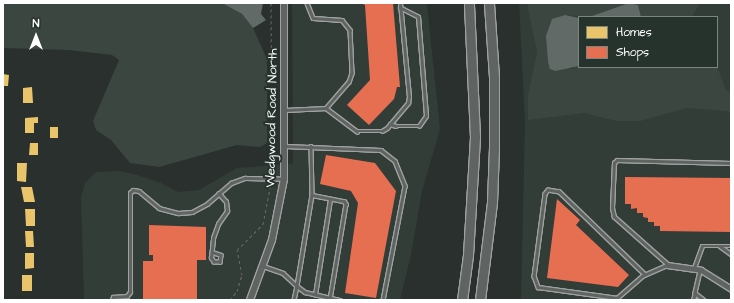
<!DOCTYPE html>
<style>
body{margin:0}
#map{position:relative;width:734px;height:303px;overflow:hidden;background:#29302d;font-family:"Architects Daughter",sans-serif}
div>[style]{position:absolute}
[style*='--x']{left:calc(var(--x)*1px);top:calc(var(--y)*1px);width:calc(var(--w)*1px);rotate:calc(var(--a)*1deg)}
.built>*{inset:0;background:#323d38}
.green>*{inset:0;background:#3b4641}
.water>*{inset:0;background:#616a66}
.homes>*{inset:0;background:#e9c46a}
.shops>*{inset:0;background:#e76f51}
.path>*{height:1px;margin-top:-0.5px;transform-origin:0;background:repeating-linear-gradient(90deg,#686c69 0 3px,transparent 0 6px)}
.roads{filter:drop-shadow(1px 0 #9fa2a0) drop-shadow(-1px 0 #9fa2a0) drop-shadow(0 1px #9fa2a0) drop-shadow(0 -1px #9fa2a0)}
.service>*{height:2.5px;margin:-1.25px;padding:0 1.25px;transform-origin:1.25px;border-radius:1.25px;background:#5f6362}
.minor>*{height:5px;margin:-2.5px;padding:0 2.5px;transform-origin:2.5px;border-radius:2.5px;background:#5f6362}
.tertiary>*{height:6px;margin:-3px;padding:0 3px;transform-origin:3px;border-radius:3px;background:#5f6362}
.motorway>*{height:9px;margin:-4.5px;padding:0 4.5px;transform-origin:4.5px;border-radius:4.5px;background:#5f6362}
span{translate:-50% -50%;white-space:nowrap;text-align:center;line-height:1.15;-webkit-text-stroke:4px #26332d;paint-order:stroke}
.street-label{font-size:13px;color:#fff}
.frame{position:absolute;inset:0;border:4px solid #fff;pointer-events:none}
.legend{position:absolute;left:578px;top:16px;width:140px;height:52px;box-sizing:border-box;background:#26332d;border:1px solid #7d8581;margin:0;padding:5px 7px;list-style:none;font-size:12px;color:#fff}
.legend li{display:flex;align-items:center;gap:8px;height:20px}
.legend b{width:20px;border:1px solid #7d8581}
.north{position:absolute;left:16px;top:16px;width:40px;height:40px;-webkit-text-stroke:3px #26332d;paint-order:stroke;rotate:0deg;font-size:11px;font-weight:700;line-height:16px;text-align:center;color:#fff}
.north::after{content:'';display:block;margin:auto;width:14px;height:18px;background:#fff;clip-path:polygon(50% 0,100% 100%,50% 72%,0 100%)}
</style>
<div id="map">
<div class="built">
<div style="clip-path:polygon(292px 3px,427px 4px,440px 129px,422px 191px,411px 255px,400px 300px,84px 300px,81px 197px,85px 183px,96px 172px,119px 171px,134px 174px,161px 183px,178px 192px,199px 190px,237px 168px,293px 164px)"></div>
<div style="clip-path:polygon(evenodd,519px 3px,731px 3px,731px 300px,521px 300px,525px 122px,519px 3px,579px 17px,717px 17px,717px 67px,579px 67px,579px 17px)"></div>
</div>
<div class="green">
<div style="clip-path:polygon(3px 3px,222px 3px,242px 14px,253px 28px,267px 59px,267px 143px,260px 147px,237px 145px,159px 167px,130px 163px,111px 140px,96px 130px,93px 121px,119px 60px,112px 55px,69px 50px,3px 48px)"></div>
<div style="clip-path:polygon(527px 3px,629px 3px,589px 17px,565px 15px,547px 48px,548px 62px,572px 69px,579px 66px,717px 67px,726px 90px,731px 93px,731px 114px,727px 111px,687px 108px,640px 121px,617px 121px,584px 113px,528px 120px,528px 96px,537px 52px)"></div>
<div style="clip-path:polygon(633px 3px,700px 3px,692px 17px,641px 17px,638px 5px)"></div>
</div>
<div class="water">
<div style="clip-path:polygon(222px 3px,263px 3px,261px 14px,266px 20px,253px 28px,242px 14px)"></div>
<div style="clip-path:polygon(629px 3px,638px 5px,641px 17px,589px 17px)"></div>
<div style="clip-path:polygon(565px 15px,579px 18px,579px 66px,555px 71px,550px 69px,548px 62px,546px 36px,552px 19px)"></div>
</div>
<div class="homes">
<div style="clip-path:polygon(3px 74px,9px 75px,8px 86px,3px 86px)"></div>
<div style="clip-path:polygon(32px 87px,33px 103px,23px 103px,23px 88px)"></div>
<div style="clip-path:polygon(38px 117px,38px 123px,34px 123px,34px 133px,25px 133px,25px 118px)"></div>
<div style="clip-path:polygon(50px 127px,58px 127px,58px 138px,50px 138px)"></div>
<div style="clip-path:polygon(30px 143px,38px 143px,38px 155px,29px 155px)"></div>
<div style="clip-path:polygon(17px 163px,27px 163px,26px 182px,17px 181px)"></div>
<div style="clip-path:polygon(21px 187px,32px 187px,35px 202px,24px 202px)"></div>
<div style="clip-path:polygon(25px 209px,35px 209px,35px 226px,26px 226px)"></div>
<div style="clip-path:polygon(25px 231px,33px 231px,34px 247px,26px 247px)"></div>
<div style="clip-path:polygon(25px 253px,34px 253px,34px 268px,25px 269px)"></div>
<div style="clip-path:polygon(22px 275px,32px 275px,32px 291px,22px 291px)"></div>
</div>
<div class="shops">
<div style="clip-path:polygon(361px 3px,393px 3px,400px 87px,397px 87px,394px 99px,369px 125px,347px 105px,370px 80px,365px 5px)"></div>
<div style="clip-path:polygon(326px 155px,375px 163px,396px 191px,376px 298px,345px 293px,358px 203px,351px 191px,320px 184px)"></div>
<div style="clip-path:polygon(625px 177px,731px 178px,731px 232px,660px 231px,660px 226px,654px 226px,654px 222px,648px 222px,648px 218px,643px 217px,643px 213px,637px 213px,637px 208px,631px 209px,631px 204px,625px 204px)"></div>
<div style="clip-path:polygon(557px 199px,580px 220px,576px 225px,629px 275px,618px 287px,547px 278px)"></div>
<div style="clip-path:polygon(149px 225px,206px 227px,206px 260px,197px 260px,197px 300px,143px 300px,143px 261px,153px 261px,153px 255px,149px 255px)"></div>
</div>
<div class="path">
<div style="--x:271;--y:3;--w:171;--a:89.7"></div>
<div style="--x:230;--y:300;--w:11;--a:-52"></div>
<div style="--x:237;--y:291;--w:17;--a:-73"></div>
<div style="--x:242;--y:275;--w:25;--a:-101"></div>
<div style="--x:237;--y:250;--w:37;--a:-45"></div>
<div style="--x:263;--y:224;--w:42;--a:-79"></div>
</div>
<div class="roads">
<div class="service">
<div style="--x:307;--y:3;--w:16;--a:68"></div>
<div style="--x:313;--y:18;--w:29;--a:4"></div>
<div style="--x:342;--y:20;--w:13;--a:51"></div>
<div style="--x:350;--y:30;--w:43;--a:87.3"></div>
<div style="--x:352;--y:73;--w:9;--a:108"></div>
<div style="--x:349;--y:82;--w:35;--a:131"></div>
<div style="--x:285;--y:110;--w:41;--a:-2.8"></div>
<div style="--x:326;--y:108;--w:39;--a:37"></div>
<div style="--x:357;--y:131;--w:25;--a:0"></div>
<div style="--x:382;--y:131;--w:6;--a:-31"></div>
<div style="--x:387;--y:128;--w:33;--a:-50"></div>
<div style="--x:408;--y:103;--w:6;--a:-81"></div>
<div style="--x:409;--y:97;--w:94;--a:-95.5"></div>
<div style="--x:390;--y:124;--w:6;--a:18"></div>
<div style="--x:396;--y:126;--w:23;--a:0"></div>
<div style="--x:419;--y:126;--w:12;--a:-55"></div>
<div style="--x:426;--y:116;--w:99;--a:-94.6"></div>
<div style="--x:418;--y:17;--w:20;--a:-153"></div>
<div style="--x:285;--y:146;--w:96;--a:2.4"></div>
<div style="--x:381;--y:150;--w:18;--a:38"></div>
<div style="--x:395;--y:161;--w:27;--a:68"></div>
<div style="--x:405;--y:186;--w:116;--a:100.9"></div>
<div style="--x:311;--y:146;--w:49;--a:88.8"></div>
<div style="--x:312;--y:195;--w:92;--a:99.4"></div>
<div style="--x:297;--y:286;--w:10;--a:37"></div>
<div style="--x:305;--y:292;--w:36;--a:13"></div>
<div style="--x:312;--y:195;--w:33;--a:11"></div>
<div style="--x:344;--y:201;--w:4;--a:56"></div>
<div style="--x:346;--y:204;--w:97;--a:99.5"></div>
<div style="--x:721;--y:246;--w:10;--a:0"></div>
<div style="--x:212;--y:252;--w:9;--a:18"></div>
<div style="--x:221;--y:255;--w:7;--a:98"></div>
<div style="--x:220;--y:262;--w:6;--a:180"></div>
<div style="--x:214;--y:262;--w:5;--a:-127"></div>
<div style="--x:211;--y:258;--w:20;--a:-84"></div>
<div style="--x:213;--y:238;--w:15;--a:-70"></div>
<div style="--x:218;--y:224;--w:16;--a:-55"></div>
<div style="--x:227;--y:211;--w:9;--a:-96"></div>
<div style="--x:226;--y:202;--w:11;--a:-131"></div>
<div style="--x:667;--y:264;--w:71;--a:-138.4"></div>
<div style="--x:614;--y:217;--w:9;--a:-103"></div>
<div style="--x:612;--y:208;--w:45;--a:-87.5"></div>
<div style="--x:614;--y:163;--w:4;--a:-45"></div>
<div style="--x:617;--y:160;--w:114;--a:1.5"></div>
<div style="--x:263;--y:266;--w:21;--a:19"></div>
<div style="--x:283;--y:273;--w:19;--a:43"></div>
<div style="--x:297;--y:286;--w:14;--a:102"></div>
<div style="--x:694;--y:268;--w:23;--a:-70"></div>
<div style="--x:702;--y:246;--w:18;--a:0"></div>
<div style="--x:720;--y:246;--w:14;--a:36"></div>
<div style="--x:700;--y:271;--w:23;--a:103"></div>
<div style="--x:695;--y:293;--w:11;--a:38"></div>
<div style="--x:645;--y:275;--w:120;--a:-136"></div>
<div style="--x:559;--y:192;--w:11;--a:-170"></div>
<div style="--x:548;--y:190;--w:5;--a:127"></div>
<div style="--x:545;--y:194;--w:83;--a:97.6"></div>
<div style="--x:534;--y:276;--w:12;--a:70"></div>
<div style="--x:538;--y:287;--w:80;--a:7.9"></div>
<div style="--x:617;--y:298;--w:33;--a:-41"></div>
<div style="--x:642;--y:276;--w:27;--a:-24"></div>
<div style="--x:315;--y:295;--w:97;--a:-81.1"></div>
<div style="--x:112;--y:300;--w:3;--a:-72"></div>
<div style="--x:113;--y:297;--w:14;--a:-4"></div>
<div style="--x:127;--y:296;--w:5;--a:-53"></div>
<div style="--x:130;--y:292;--w:99;--a:-90"></div>
<div style="--x:130;--y:193;--w:4;--a:-45"></div>
<div style="--x:133;--y:190;--w:6;--a:9"></div>
<div style="--x:139;--y:191;--w:26;--a:40"></div>
<div style="--x:159;--y:208;--w:20;--a:15"></div>
<div style="--x:178;--y:213;--w:14;--a:-4"></div>
<div style="--x:192;--y:212;--w:17;--a:-28"></div>
<div style="--x:207;--y:204;--w:32;--a:-41"></div>
<div style="--x:231;--y:183;--w:15;--a:-20"></div>
<div style="--x:245;--y:178;--w:39;--a:1"></div>
<div style="--x:693;--y:300;--w:7;--a:-74"></div>
</div>
<div class="minor">
<div style="--x:667;--y:265;--w:34;--a:8"></div>
<div style="--x:701;--y:270;--w:36;--a:32"></div>
</div>
<div class="tertiary">
<div style="--x:250;--y:300;--w:64;--a:-69.9"></div>
<div style="--x:272;--y:240;--w:62;--a:-78.9"></div>
<div style="--x:284;--y:179;--w:176;--a:-90"></div>
</div>
<div class="motorway">
<div style="--x:462;--y:300;--w:45;--a:-82.4"></div>
<div style="--x:468;--y:255;--w:118;--a:-86.6"></div>
<div style="--x:475;--y:137;--w:134;--a:-92.6"></div>
<div style="--x:480;--y:300;--w:99;--a:-83"></div>
<div style="--x:492;--y:202;--w:55;--a:-87.9"></div>
<div style="--x:494;--y:147;--w:70;--a:-90"></div>
<div style="--x:494;--y:77;--w:74;--a:-93.9"></div>
</div>
</div>
<div class="street-label">
<span style="left:272px;top:118px;rotate:-89deg">Wedgwood Road North</span>
</div>
<div class="frame"></div>
<ul class="legend">
<li><b style="height:11px;background:#e9c46a"></b>Homes</li>
<li><b style="height:11px;background:#e76f51"></b>Shops</li>
</ul>
<div class="north">N</div>
</div>
